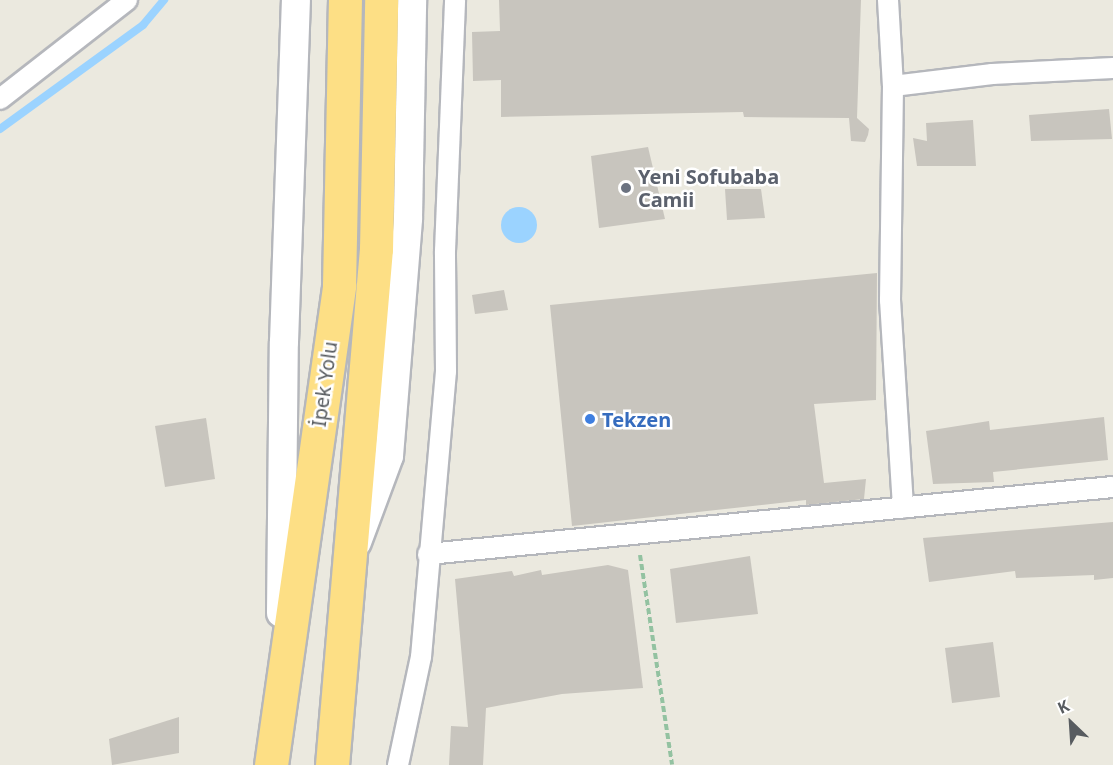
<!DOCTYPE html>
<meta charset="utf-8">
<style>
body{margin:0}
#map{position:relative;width:1113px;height:765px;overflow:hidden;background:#ebe9df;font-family:"Noto Sans",sans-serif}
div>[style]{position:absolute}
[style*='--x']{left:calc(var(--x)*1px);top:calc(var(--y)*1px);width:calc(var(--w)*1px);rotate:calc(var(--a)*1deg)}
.water>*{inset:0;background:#9bd3ff}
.round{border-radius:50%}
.stream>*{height:8px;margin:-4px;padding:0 4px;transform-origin:4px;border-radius:4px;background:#9bd3ff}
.building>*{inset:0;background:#c8c5be}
.path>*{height:4px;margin-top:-2px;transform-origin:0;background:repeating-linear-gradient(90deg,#93c2a1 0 6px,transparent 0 9px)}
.roads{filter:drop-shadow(2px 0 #b5b7bc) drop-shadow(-2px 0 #b5b7bc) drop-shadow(0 2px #b5b7bc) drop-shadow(0 -2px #b5b7bc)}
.street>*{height:20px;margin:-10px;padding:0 10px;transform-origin:10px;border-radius:10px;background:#fff}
.secondary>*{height:28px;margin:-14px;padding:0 14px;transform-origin:14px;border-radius:14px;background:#fff}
.highway>*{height:33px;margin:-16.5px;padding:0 16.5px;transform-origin:16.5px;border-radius:16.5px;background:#fddf85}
.dots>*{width:16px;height:16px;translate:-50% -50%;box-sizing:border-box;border:3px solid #fff;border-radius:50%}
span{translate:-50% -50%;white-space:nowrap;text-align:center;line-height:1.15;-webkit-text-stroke:5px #fff;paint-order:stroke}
.worship-label{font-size:20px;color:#5b616d;font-weight:700}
.left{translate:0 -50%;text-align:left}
.street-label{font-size:20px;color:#585c60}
.shop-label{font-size:20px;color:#366cbe;font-weight:700}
.north{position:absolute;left:1041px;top:693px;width:60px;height:60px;-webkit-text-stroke:4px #fff;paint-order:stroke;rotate:335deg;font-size:16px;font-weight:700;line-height:24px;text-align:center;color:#585c60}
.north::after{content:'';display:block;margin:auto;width:21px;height:27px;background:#585c60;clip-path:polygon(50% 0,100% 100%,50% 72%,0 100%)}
</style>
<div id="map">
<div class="water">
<div class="round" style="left:501px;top:207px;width:36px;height:36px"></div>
</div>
<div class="stream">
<div style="--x:0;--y:129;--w:177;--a:-36"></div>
<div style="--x:143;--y:25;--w:33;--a:-50"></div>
</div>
<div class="building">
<div style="clip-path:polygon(499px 0,861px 0,857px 118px,869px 129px,868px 135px,865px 142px,851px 141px,849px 118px,744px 117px,743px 112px,501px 117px,501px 80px,473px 81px,472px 32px,500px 31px)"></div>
<div style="clip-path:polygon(1109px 109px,1112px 139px,1031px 141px,1029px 115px)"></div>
<div style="clip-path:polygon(973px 120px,976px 166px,917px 166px,913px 138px,927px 141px,926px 123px)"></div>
<div style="clip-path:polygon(648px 147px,665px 219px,599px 228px,591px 156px)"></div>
<div style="clip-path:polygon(725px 189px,761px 189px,765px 218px,727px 220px)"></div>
<div style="clip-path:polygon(877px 273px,876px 400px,814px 404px,824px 483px,866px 479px,864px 499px,806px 505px,806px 500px,572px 526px,550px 305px)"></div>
<div style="clip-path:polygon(504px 290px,508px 310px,475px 314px,472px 295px)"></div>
<div style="clip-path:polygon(1104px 417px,1108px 460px,993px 472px,994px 482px,933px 484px,926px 431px,989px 421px,990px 430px)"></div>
<div style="clip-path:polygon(206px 418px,215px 479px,165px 487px,155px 426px)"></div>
<div style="clip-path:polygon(1113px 522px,1113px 578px,1094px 580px,1094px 575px,1016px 578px,1015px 571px,929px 582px,923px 538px)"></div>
<div style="clip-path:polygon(750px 556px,758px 614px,676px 623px,670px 569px)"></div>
<div style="clip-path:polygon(608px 565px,628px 570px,643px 688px,562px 694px,486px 708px,483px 765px,449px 765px,451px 726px,468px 727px,455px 579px,512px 571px,514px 576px,541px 570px,542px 575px)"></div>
<div style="clip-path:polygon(993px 642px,1000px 697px,952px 703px,945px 648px)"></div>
<div style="clip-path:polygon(179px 717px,179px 753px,112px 765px,109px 739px)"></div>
</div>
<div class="path">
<div style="--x:640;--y:555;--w:212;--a:81.3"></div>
</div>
<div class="roads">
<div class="street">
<div style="--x:888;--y:0;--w:86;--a:86.7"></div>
<div style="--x:893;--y:86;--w:214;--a:90.8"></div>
<div style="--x:890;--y:300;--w:208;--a:86.4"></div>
<div style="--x:893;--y:86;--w:100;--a:-6.9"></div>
<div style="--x:992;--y:74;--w:121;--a:-2.8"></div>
<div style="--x:0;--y:99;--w:161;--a:-37.9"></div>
<div style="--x:428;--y:554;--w:688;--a:-5.59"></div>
<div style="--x:398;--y:765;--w:110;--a:-78"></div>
<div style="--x:421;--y:657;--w:287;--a:-85"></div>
<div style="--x:446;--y:371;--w:120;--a:-90.5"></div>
<div style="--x:445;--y:251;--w:251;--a:-87.7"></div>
</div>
<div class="secondary">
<div style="--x:357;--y:542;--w:92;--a:-69.6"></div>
<div style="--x:389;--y:456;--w:239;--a:-85.4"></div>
<div style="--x:408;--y:218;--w:218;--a:-88.9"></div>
<div style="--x:281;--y:613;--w:271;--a:-89.4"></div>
<div style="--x:284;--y:342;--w:342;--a:-88"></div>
</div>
<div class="highway">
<div style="--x:271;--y:765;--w:485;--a:-81.9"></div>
<div style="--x:339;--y:285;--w:285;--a:-88.8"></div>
<div style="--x:332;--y:765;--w:518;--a:-85.13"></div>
<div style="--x:376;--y:249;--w:249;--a:-88.8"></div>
</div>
</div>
<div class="dots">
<div style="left:626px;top:188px;background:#6b7280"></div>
<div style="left:590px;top:419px;background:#3f7fe0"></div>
</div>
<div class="worship-label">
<span class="left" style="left:638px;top:188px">Yeni Sofubaba<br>Camii</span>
</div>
<div class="street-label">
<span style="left:324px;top:384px;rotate:-82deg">İpek Yolu</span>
</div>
<div class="shop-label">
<span class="left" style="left:602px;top:419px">Tekzen</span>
</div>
<div class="north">K</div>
</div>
